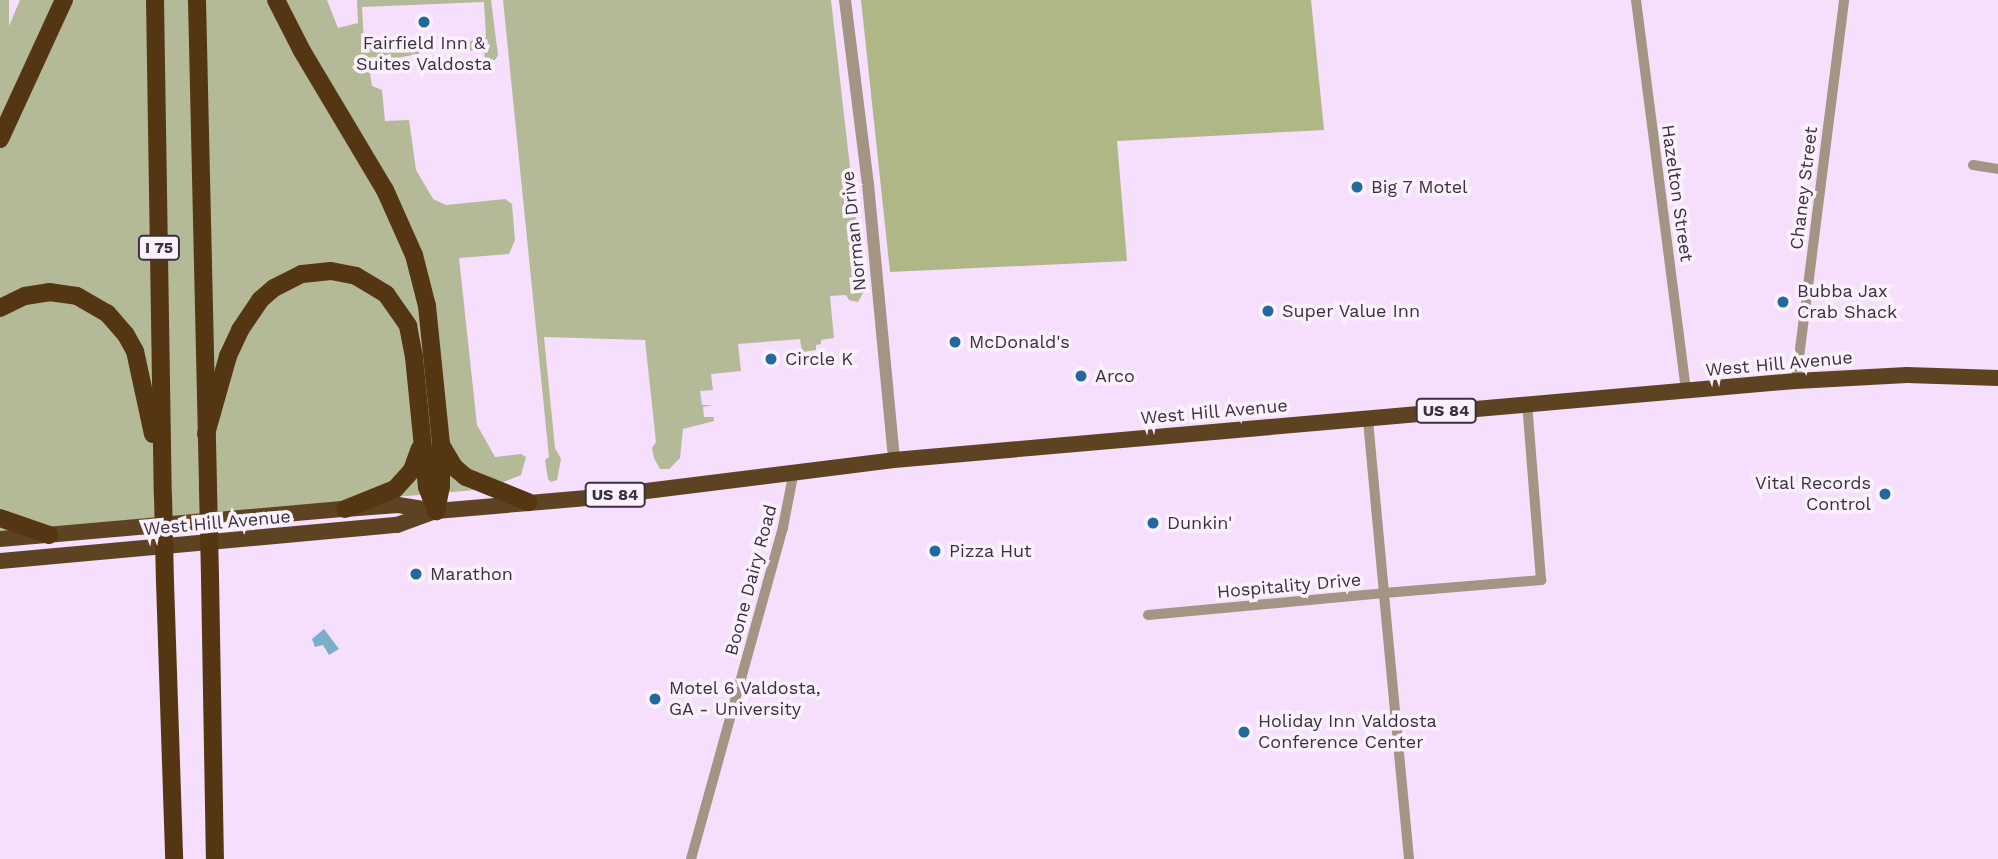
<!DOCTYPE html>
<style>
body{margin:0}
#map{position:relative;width:1998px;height:859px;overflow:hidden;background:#f6defd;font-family:"Work Sans",sans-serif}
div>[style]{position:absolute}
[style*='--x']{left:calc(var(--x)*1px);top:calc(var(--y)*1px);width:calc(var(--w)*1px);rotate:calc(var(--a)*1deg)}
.green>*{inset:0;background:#b4ba97}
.forest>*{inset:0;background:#b0b787}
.water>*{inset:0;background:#7cadc9}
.minor>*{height:10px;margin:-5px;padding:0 5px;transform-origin:5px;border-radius:5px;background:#a39483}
.tertiary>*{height:12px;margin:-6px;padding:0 6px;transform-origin:6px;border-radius:6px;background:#a39483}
.trunk>*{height:16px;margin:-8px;padding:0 8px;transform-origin:8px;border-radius:8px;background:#5e4322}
.motorway>*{height:18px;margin:-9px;padding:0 9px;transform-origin:9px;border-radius:9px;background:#543712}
.motorway-bridge>*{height:18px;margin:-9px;padding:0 9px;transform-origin:9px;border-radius:9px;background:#543712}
.dots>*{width:19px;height:19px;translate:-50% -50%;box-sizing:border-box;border:4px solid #faf1fd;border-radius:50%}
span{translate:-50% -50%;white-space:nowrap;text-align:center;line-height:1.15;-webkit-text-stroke:7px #faf1fd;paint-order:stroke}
.shield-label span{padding:2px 5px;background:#faf1fd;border:2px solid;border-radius:5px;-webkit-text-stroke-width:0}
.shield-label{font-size:16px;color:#3b313e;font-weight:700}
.poi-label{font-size:18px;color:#3b313e}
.left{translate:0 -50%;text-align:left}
.right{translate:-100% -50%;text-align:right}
.street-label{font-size:18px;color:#3b313e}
</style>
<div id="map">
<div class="green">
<div style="clip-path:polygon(0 0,9px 0,9px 26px,20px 0,327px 0,338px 28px,358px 23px,357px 0,491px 0,498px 55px,495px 60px,485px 59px,484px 50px,465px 51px,456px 45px,486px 37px,484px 2px,362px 7px,364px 42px,433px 39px,418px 54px,375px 62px,376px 71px,370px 73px,372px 86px,382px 90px,385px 121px,409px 120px,416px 170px,433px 199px,446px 205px,505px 199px,512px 204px,515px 240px,509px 254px,459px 258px,477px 425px,495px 457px,521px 454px,526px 457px,521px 475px,501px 483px,474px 477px,475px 490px,0 532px)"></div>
<div style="clip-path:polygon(503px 0,831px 0,864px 291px,858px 302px,849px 300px,846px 295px,830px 296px,834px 338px,821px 340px,821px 344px,816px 345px,816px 350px,802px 352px,800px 339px,738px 344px,741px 371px,711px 374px,713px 390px,700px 391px,702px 405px,713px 405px,703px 407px,704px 417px,714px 417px,714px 421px,683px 429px,680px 458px,669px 469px,660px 469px,654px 458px,652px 448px,656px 442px,645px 340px,544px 337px,555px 448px,561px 459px,557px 480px,551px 482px,548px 479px,545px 460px,549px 457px)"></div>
</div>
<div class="forest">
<div style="clip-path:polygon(861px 0,1311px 0,1324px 130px,1117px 141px,1127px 261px,890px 272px)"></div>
</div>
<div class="water">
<div style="clip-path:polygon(324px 629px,339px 649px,329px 655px,323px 645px,315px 647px,312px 639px)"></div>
</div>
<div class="minor">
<div style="--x:1636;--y:0;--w:394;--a:82.7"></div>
<div style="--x:1973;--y:165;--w:25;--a:9"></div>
<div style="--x:1796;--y:381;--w:384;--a:-82.8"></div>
<div style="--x:1148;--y:615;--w:237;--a:-5.3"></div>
<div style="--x:1384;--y:593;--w:175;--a:-95.3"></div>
<div style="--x:691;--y:859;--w:345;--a:-74.5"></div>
<div style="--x:783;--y:527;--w:57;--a:-78.9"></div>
<div style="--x:1409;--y:859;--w:267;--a:-95.4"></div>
<div style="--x:1384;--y:593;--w:158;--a:-4.7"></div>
<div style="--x:1541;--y:580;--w:177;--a:-94.5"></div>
</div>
<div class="tertiary">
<div style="--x:845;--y:0;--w:185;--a:82.9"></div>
<div style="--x:868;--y:184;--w:277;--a:84.6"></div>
</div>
<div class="trunk">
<div style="--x:0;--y:539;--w:346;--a:-5"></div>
<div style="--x:345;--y:509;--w:53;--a:-4.3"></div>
<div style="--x:398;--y:505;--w:38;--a:9"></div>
<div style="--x:436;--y:511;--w:163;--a:-4.9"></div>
<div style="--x:598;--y:497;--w:298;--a:-7.1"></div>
<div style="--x:894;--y:460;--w:905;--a:-5.01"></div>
<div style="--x:1796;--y:381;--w:111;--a:-3.1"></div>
<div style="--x:1907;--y:375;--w:91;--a:1.9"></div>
<div style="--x:0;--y:561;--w:399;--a:-5.2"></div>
<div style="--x:397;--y:525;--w:38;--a:-20"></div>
</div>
<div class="motorway">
<div style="--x:155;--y:0;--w:495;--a:89.1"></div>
<div style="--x:197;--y:0;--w:488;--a:88.7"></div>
<div style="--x:276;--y:0;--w:57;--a:63"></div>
<div style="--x:302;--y:51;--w:162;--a:59.2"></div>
<div style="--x:385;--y:190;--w:71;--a:66"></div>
<div style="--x:414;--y:255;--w:53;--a:75.7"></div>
<div style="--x:427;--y:306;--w:139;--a:84.2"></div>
<div style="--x:441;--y:444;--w:42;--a:90"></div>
<div style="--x:441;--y:486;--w:25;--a:101"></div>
<div style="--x:0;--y:139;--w:153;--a:-65.3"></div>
<div style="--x:0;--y:308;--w:28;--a:-26"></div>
<div style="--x:25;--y:296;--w:24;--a:-9"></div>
<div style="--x:49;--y:292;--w:28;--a:8"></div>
<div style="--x:77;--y:296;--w:34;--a:30"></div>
<div style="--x:107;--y:313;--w:29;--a:49"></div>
<div style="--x:126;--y:335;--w:18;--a:61"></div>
<div style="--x:135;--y:351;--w:85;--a:77.8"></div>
<div style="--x:206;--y:434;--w:81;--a:-74.2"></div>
<div style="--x:228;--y:356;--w:29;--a:-65"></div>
<div style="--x:240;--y:330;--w:36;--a:-56"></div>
<div style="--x:260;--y:300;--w:18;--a:-41"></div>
<div style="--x:274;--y:288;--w:31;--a:-27"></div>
<div style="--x:302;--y:274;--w:29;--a:-6"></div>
<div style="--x:331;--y:271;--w:25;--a:11"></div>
<div style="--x:356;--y:276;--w:35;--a:31"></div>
<div style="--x:386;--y:294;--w:39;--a:55"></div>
<div style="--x:408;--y:326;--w:32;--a:79"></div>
<div style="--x:414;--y:357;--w:131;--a:84.3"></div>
<div style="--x:427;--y:487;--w:26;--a:69"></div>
<div style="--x:441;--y:445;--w:26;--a:59"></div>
<div style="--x:454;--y:467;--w:16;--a:40"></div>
<div style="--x:466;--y:477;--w:67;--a:22"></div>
<div style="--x:345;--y:509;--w:54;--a:-21.8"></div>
<div style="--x:395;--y:489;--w:25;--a:-48"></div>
<div style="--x:412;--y:470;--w:23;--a:-70"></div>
<div style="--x:0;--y:518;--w:52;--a:19.1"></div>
<div style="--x:210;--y:577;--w:282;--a:89"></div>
<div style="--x:165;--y:582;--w:277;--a:88.1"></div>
</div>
<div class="motorway-bridge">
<div style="--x:208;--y:488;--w:89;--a:88.7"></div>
<div style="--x:163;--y:495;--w:87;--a:88.7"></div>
</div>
<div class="dots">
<div style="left:424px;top:22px;background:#22699d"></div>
<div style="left:1357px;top:187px;background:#22699d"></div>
<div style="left:1783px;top:302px;background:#22699d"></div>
<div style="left:1268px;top:311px;background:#22699d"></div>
<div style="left:955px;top:342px;background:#22699d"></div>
<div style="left:771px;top:359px;background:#22699d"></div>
<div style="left:1081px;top:376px;background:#22699d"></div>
<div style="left:1885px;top:494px;background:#22699d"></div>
<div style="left:1153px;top:523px;background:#22699d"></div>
<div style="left:935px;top:551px;background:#22699d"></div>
<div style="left:416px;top:574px;background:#22699d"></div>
<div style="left:655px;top:699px;background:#22699d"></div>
<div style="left:1244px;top:732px;background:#22699d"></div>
</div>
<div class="shield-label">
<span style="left:159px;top:248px">I 75</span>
<span style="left:1446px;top:411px">US 84</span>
<span style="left:615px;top:495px">US 84</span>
</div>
<div class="poi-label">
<span style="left:424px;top:54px">Fairfield Inn &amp;<br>Suites Valdosta</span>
<span class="left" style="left:1371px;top:187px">Big 7 Motel</span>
<span class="left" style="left:1797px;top:302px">Bubba Jax<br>Crab Shack</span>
<span class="left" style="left:1282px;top:311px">Super Value Inn</span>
<span class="left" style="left:969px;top:342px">McDonald's</span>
<span class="left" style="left:785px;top:359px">Circle K</span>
<span class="left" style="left:1095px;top:376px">Arco</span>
<span class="right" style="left:1871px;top:494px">Vital Records<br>Control</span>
<span class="left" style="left:1167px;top:523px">Dunkin'</span>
<span class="left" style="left:949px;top:551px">Pizza Hut</span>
<span class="left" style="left:430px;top:574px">Marathon</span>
<span class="left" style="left:669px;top:699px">Motel 6 Valdosta,<br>GA - University</span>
<span class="left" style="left:1258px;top:732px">Holiday Inn Valdosta<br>Conference Center</span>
</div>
<div class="street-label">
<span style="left:1804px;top:188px;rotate:-83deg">Chaney Street</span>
<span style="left:1677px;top:193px;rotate:82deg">Hazelton Street</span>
<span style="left:854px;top:231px;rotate:-96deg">Norman Drive</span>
<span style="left:1779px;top:364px;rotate:-5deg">West Hill Avenue</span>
<span style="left:1214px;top:412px;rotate:-5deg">West Hill Avenue</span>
<span style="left:217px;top:523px;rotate:-5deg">West Hill Avenue</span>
<span style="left:751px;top:580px;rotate:-75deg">Boone Dairy Road</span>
<span style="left:1289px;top:586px;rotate:-5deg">Hospitality Drive</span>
</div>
</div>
